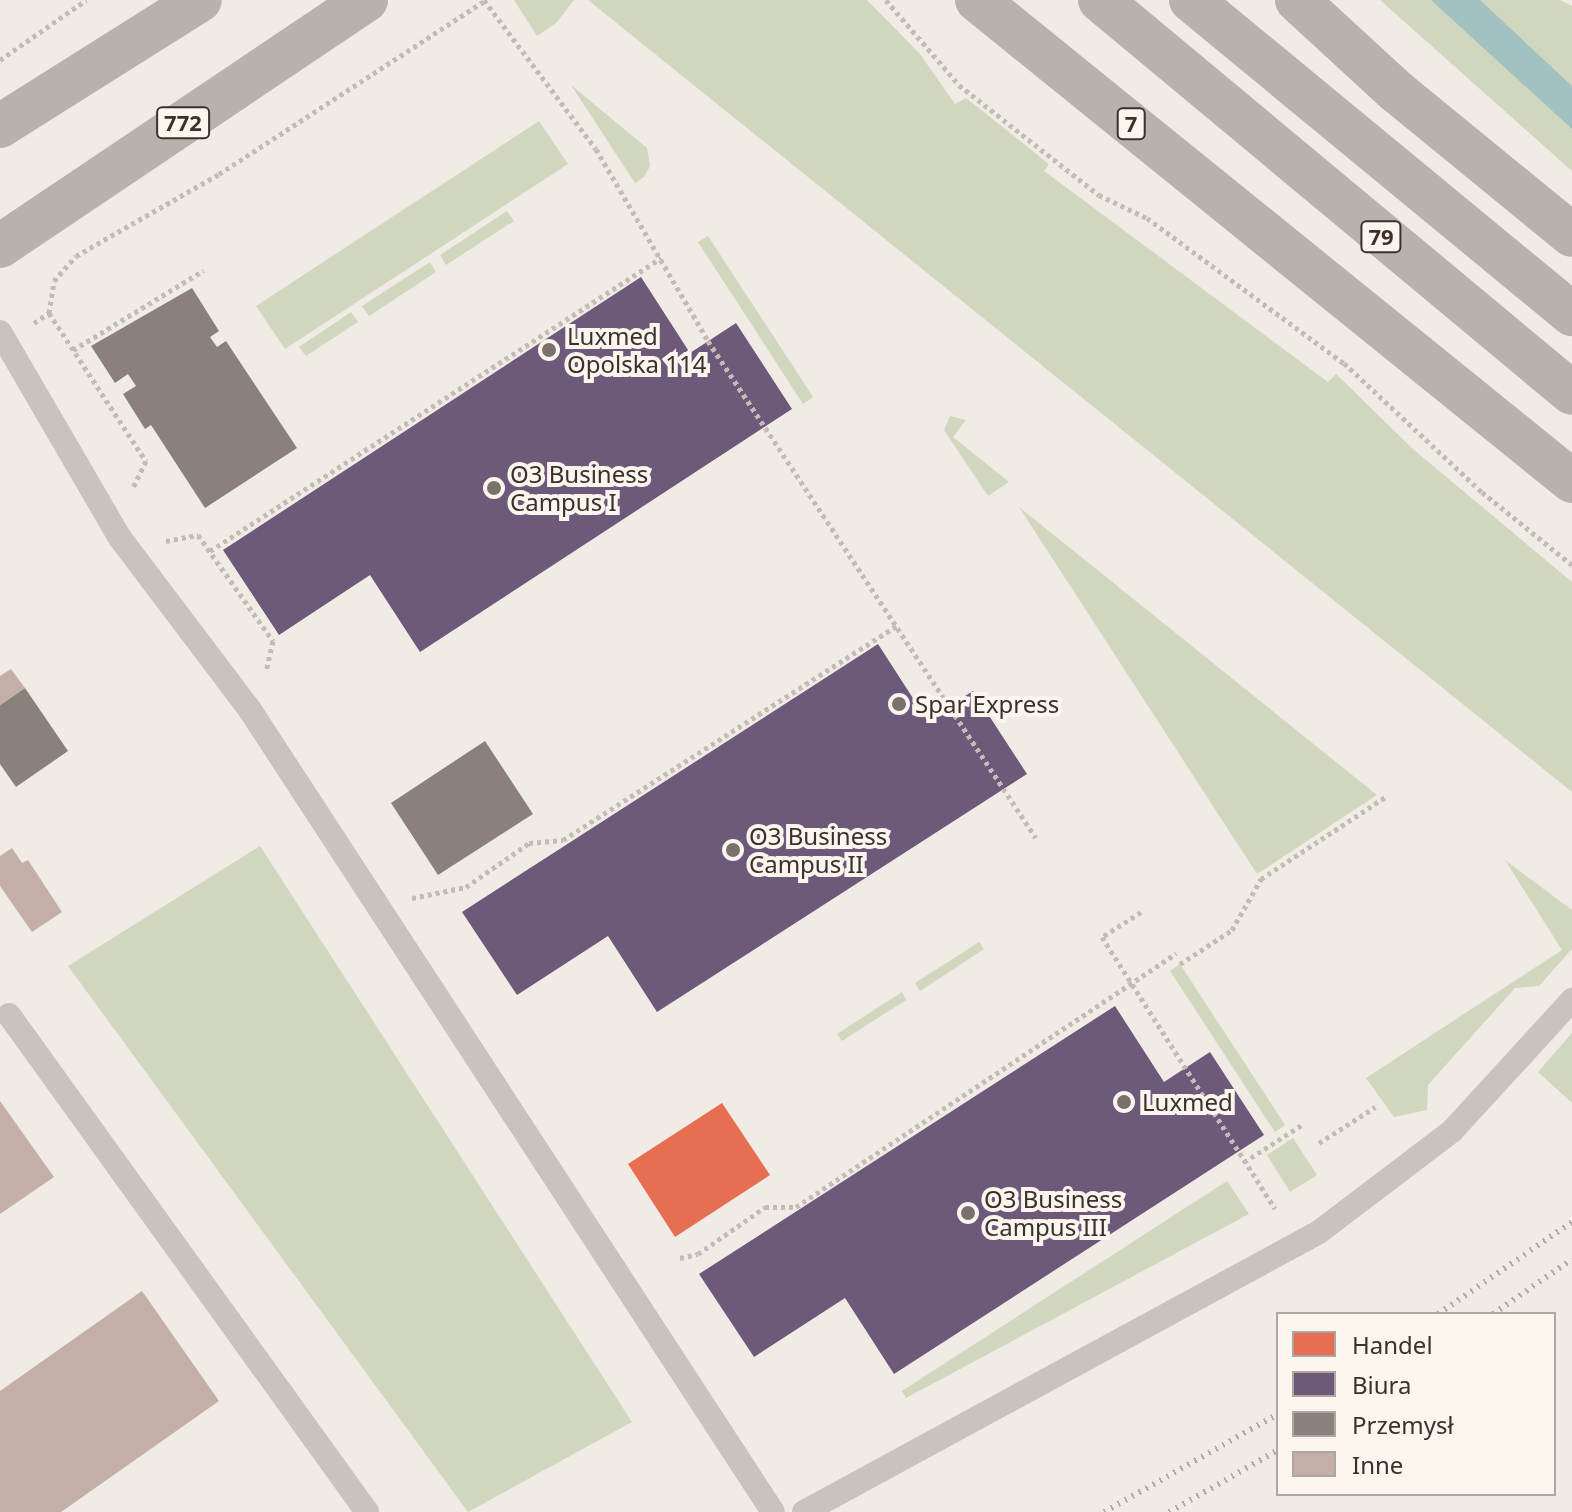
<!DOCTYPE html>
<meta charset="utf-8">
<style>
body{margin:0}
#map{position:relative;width:1572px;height:1512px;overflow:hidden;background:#f0ebe5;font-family:"Noto Sans",sans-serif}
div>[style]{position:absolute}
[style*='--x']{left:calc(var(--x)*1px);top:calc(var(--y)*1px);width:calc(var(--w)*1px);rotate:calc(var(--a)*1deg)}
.green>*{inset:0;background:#d1d6bf}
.water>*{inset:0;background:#a1c2c1}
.shops>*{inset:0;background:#e76f51}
.offices>*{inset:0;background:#6d597a}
.industry>*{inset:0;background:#8a817c}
.building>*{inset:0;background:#c3afa7}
.path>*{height:5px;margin-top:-2.5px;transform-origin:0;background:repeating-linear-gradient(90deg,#c2bbb6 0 4px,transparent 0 8px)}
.service>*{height:24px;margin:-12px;padding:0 12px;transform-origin:12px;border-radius:12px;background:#c9c3be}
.primary>*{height:44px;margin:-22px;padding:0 22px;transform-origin:22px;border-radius:22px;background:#b8b1ad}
.rail>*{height:6px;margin-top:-3px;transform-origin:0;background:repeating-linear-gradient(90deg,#b1aca8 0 2px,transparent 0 8px)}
.dots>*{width:22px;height:22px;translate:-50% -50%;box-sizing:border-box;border:4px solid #fbf5ee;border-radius:50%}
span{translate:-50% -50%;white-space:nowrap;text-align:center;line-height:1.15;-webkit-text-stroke:8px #fbf5ee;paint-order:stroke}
.shield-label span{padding:2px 6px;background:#fbf5ee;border:2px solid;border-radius:6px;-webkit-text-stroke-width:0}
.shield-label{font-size:22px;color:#3b302b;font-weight:700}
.poi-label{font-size:24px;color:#3b302b}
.left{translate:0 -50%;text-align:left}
.legend{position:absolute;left:1276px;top:1312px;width:280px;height:184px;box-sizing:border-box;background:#fbf5ee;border:2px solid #aea6a0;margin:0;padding:10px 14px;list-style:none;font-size:24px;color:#3b302b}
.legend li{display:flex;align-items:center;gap:16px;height:40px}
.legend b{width:40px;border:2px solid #aea6a0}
</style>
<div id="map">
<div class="green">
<div style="clip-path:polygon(514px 0,574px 0,556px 23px,537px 36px)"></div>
<div style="clip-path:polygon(588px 0,867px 0,920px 54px,955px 104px,966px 98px,1049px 164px,1044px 171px,1328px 382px,1336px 374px,1414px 450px,1572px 582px,1572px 792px)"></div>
<div style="clip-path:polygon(1380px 0,1560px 0,1572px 6px,1572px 171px)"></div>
<div style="clip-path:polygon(571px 85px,647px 148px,650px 166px,644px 177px,635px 183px)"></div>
<div style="clip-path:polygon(539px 121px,568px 164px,285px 349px,256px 306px)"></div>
<div style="clip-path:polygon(507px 211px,514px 221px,446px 265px,440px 255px)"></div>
<div style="clip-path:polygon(708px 236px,813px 397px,803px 404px,698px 242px)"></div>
<div style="clip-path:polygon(430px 262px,436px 272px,369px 316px,362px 306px)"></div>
<div style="clip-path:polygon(351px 312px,358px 322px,306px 356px,299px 347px)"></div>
<div style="clip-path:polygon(950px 416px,966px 420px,953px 437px,1009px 482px,988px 496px,944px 430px)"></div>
<div style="clip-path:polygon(1019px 507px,1377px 795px,1257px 874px)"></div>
<div style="clip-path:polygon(260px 846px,632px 1422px,468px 1512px,68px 966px)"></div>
<div style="clip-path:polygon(1505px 860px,1572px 910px,1572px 949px,1539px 986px,1515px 988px,1428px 1085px,1427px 1110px,1394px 1117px,1366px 1078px,1562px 950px)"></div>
<div style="clip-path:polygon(979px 942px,984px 949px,920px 991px,915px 983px)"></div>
<div style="clip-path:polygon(1180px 964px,1285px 1125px,1275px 1132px,1170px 971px)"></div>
<div style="clip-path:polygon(902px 992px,906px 1000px,842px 1041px,837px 1034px)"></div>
<div style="clip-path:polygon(1572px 1033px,1572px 1103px,1538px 1072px)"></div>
<div style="clip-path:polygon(1293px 1138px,1317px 1175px,1290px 1192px,1267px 1155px)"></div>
<div style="clip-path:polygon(1227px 1181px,1249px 1214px,906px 1398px,902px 1391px)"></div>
</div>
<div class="water">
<div style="clip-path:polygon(1431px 0,1480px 0,1572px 86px,1572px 129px)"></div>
</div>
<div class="shops">
<div style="clip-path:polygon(722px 1103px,770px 1175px,675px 1237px,628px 1164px)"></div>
</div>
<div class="offices">
<div style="clip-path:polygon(641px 277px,690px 353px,736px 323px,792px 409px,420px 652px,370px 575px,279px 635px,223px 550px)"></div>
<div style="clip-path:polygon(878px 644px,927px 720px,973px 691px,1027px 774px,657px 1012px,608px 936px,517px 995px,462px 912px)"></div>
<div style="clip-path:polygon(1115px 1006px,1164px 1082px,1210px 1052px,1264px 1135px,894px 1374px,845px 1298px,754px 1357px,699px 1274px)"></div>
</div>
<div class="industry">
<div style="clip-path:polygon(192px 288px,219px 331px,210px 337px,217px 347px,226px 341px,297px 448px,205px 508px,151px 425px,145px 429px,123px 394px,136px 386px,128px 374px,115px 383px,91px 346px)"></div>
<div style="clip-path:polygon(25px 688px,68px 751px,16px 787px,0 764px,0 705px)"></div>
<div style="clip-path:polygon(485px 741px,533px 814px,438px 875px,391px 803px)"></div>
</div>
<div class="building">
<div style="clip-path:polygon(11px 669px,25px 688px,0 705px,0 676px)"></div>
<div style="clip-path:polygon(12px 848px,22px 863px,28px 860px,62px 912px,32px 932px,0 886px,0 856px)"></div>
<div style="clip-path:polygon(0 1101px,54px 1177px,0 1214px)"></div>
<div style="clip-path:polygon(142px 1291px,219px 1401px,61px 1512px,0 1512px,0 1391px)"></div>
</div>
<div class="path">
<div style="--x:484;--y:0;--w:186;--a:53.1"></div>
<div style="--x:596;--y:149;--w:222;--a:59.7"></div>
<div style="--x:708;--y:341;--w:595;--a:56.58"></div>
<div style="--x:886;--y:0;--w:112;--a:49.3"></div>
<div style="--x:959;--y:85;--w:178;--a:38.2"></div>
<div style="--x:1099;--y:195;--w:53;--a:25.6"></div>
<div style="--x:1147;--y:218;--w:245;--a:36.4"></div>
<div style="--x:1344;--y:363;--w:189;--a:43.1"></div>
<div style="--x:1482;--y:492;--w:116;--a:39"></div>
<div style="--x:0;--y:60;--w:105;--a:-34.9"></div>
<div style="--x:49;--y:313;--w:177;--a:56.8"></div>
<div style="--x:146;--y:461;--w:30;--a:116"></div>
<div style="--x:34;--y:323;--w:18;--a:-34"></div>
<div style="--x:49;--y:313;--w:32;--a:-81"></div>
<div style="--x:54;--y:281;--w:33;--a:-49"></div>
<div style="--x:76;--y:256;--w:165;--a:-29.8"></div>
<div style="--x:219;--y:174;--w:316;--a:-33.1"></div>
<div style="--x:73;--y:350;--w:153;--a:-31.4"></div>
<div style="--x:166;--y:541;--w:33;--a:-11"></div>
<div style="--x:198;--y:535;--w:130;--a:54.7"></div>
<div style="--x:273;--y:641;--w:31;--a:103"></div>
<div style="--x:210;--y:551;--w:538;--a:-33.01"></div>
<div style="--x:412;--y:898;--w:55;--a:-11.5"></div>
<div style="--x:466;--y:887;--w:77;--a:-34.9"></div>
<div style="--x:529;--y:843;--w:34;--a:-5"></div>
<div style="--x:563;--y:840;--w:396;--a:-32.7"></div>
<div style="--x:1141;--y:912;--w:46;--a:147.3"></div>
<div style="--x:1102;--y:937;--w:322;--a:57.5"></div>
<div style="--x:1180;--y:964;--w:62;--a:-33.2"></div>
<div style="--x:1232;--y:930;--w:59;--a:-60.4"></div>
<div style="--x:1261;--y:879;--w:151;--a:-33.4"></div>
<div style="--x:1319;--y:1143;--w:67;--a:-32.7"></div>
<div style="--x:1244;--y:1162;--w:72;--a:-32.6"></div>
<div style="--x:680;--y:1258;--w:18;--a:-13"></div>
<div style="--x:698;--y:1254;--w:82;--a:-35"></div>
<div style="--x:765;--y:1207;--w:31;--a:0"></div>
<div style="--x:796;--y:1207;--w:457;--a:-33.7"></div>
</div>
<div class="service">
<div style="--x:0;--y:332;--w:238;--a:59.8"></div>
<div style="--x:120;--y:538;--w:216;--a:52.9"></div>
<div style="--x:250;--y:710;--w:957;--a:56.89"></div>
<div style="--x:9;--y:1015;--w:613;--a:54.23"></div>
<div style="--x:804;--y:1512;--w:586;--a:-28.53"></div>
<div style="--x:1319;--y:1232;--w:167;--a:-37.2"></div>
<div style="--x:1452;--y:1131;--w:178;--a:-47.5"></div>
</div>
<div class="primary">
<div style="--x:977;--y:0;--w:765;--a:38.95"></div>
<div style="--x:1100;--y:0;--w:614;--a:39.78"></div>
<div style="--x:1191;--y:0;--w:494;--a:39.5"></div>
<div style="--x:1297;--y:0;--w:134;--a:42.6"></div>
<div style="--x:1396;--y:91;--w:227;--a:39.3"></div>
<div style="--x:0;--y:126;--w:236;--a:-32.2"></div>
<div style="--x:0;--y:246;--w:441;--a:-33.9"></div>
</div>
<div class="rail">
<div style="--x:1438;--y:1314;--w:163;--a:-34.5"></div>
<div style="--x:1493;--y:1314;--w:96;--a:-34.8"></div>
<div style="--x:1104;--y:1512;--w:200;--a:-29.4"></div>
<div style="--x:1169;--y:1512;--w:125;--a:-29.6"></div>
</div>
<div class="dots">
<div style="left:549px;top:350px;background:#7a716c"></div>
<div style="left:494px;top:488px;background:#7a716c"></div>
<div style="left:899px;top:704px;background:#7a716c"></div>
<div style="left:733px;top:850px;background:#7a716c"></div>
<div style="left:1124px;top:1102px;background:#7a716c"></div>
<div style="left:968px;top:1213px;background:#7a716c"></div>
</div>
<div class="shield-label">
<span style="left:183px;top:123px">772</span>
<span style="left:1131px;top:124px">7</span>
<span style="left:1381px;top:237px">79</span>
</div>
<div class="poi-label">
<span class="left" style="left:567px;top:350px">Luxmed<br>Opolska 114</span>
<span class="left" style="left:510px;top:488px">O3 Business<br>Campus I</span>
<span class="left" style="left:915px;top:704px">Spar Express</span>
<span class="left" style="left:749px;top:850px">O3 Business<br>Campus II</span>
<span class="left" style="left:1142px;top:1102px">Luxmed</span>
<span class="left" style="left:984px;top:1213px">O3 Business<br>Campus III</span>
</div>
<ul class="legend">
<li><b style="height:22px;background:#e76f51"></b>Handel</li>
<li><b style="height:22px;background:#6d597a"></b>Biura</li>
<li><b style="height:22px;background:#8a817c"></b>Przemysł</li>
<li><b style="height:22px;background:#c3afa7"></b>Inne</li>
</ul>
</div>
